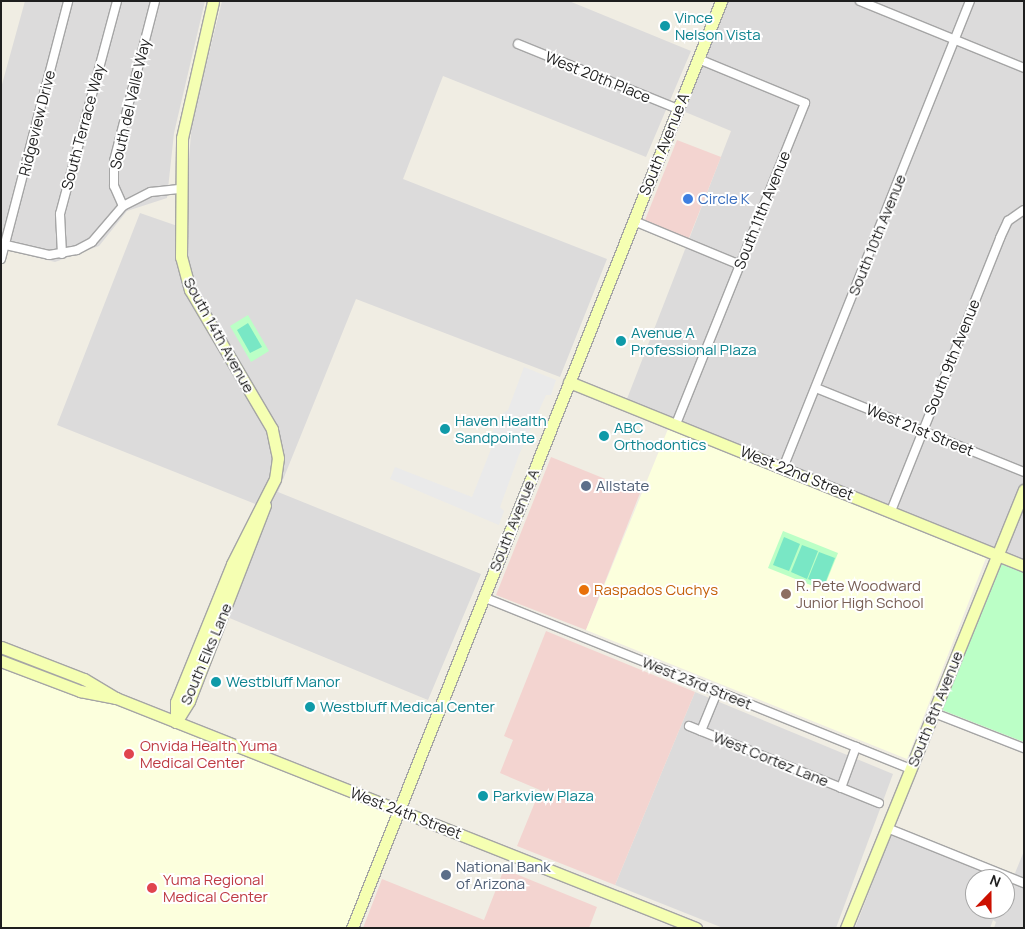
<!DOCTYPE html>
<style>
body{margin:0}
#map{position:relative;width:1025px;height:929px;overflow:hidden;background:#f0ede3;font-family:Manrope,sans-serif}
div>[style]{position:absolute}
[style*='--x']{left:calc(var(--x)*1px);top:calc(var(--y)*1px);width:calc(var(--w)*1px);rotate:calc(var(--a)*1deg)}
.residential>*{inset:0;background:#dcdbdb}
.commercial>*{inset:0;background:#f3d4d0}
.education>*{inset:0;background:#fcffdd}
.park>*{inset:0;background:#bbffc6}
.pitch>*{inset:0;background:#79e7c5}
.parking>*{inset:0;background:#eaeaea}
.roads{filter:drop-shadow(1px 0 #a5a5a5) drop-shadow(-1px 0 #a5a5a5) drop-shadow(0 1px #a5a5a5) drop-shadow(0 -1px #a5a5a5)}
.street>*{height:8px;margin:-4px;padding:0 4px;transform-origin:4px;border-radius:4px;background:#fff}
.secondary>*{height:11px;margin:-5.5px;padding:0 5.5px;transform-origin:5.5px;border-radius:5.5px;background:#f5ffb2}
.dots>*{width:14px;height:14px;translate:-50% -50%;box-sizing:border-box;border:2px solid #fff;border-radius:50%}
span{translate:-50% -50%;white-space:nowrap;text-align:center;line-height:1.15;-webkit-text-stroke:4px #fff;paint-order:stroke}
.culture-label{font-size:15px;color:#0d838f}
.left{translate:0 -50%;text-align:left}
.street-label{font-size:15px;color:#1e1e1e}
.shop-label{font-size:15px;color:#366cbe}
.service-label{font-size:15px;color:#4e5e75}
.education-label{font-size:15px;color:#785e54}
.food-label{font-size:15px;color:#c56008}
.health-label{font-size:15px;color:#be3a42}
.frame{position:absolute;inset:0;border:2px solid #1e1e1e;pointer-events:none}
.north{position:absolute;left:965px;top:869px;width:50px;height:50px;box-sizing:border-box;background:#fff;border:1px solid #a5a5a5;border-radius:50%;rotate:22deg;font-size:14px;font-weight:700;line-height:20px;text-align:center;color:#1e1e1e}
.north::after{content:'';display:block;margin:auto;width:18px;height:22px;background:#cc1000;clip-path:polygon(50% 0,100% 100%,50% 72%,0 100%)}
</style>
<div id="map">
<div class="residential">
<div style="clip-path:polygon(25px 1px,205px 1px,174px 133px,167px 198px,127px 211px,99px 246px,55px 262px,1px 249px,1px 88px)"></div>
<div style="clip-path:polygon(222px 1px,569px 1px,691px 51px,646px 157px,443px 76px,403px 179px,607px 259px,560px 377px,356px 299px,278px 492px,481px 574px,428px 700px,227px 617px,268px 509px,57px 425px,140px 213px,189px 230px,187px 183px,192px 122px)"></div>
<div style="clip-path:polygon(722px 1px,1024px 1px,1024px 566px,625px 404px,731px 131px,678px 109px)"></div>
<div style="clip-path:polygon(695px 692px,893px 774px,836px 928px,723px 928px,615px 885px)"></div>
<div style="clip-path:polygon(evenodd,887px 828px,1013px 878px,1024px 851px,1024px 928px,994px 928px,996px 922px,993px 920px,990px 928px,855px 928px,876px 874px,869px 871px,887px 828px,975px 879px,1005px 879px,1005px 909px,975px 909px,975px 879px)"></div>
</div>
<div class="commercial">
<div style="clip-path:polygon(677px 140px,721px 157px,687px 243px,643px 225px)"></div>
<div style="clip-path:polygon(551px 457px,640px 493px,586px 630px,496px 595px)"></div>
<div style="clip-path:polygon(546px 631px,695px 692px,615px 885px,517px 846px,540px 790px,500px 773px,513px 740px,504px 736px)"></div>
<div style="clip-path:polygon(504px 869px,597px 907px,589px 928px,363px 928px,382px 879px,484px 920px)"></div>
</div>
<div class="education">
<div style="clip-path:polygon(668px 429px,986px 558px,907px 759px,586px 630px)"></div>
<div style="clip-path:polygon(1px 660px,397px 810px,351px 928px,1px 928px)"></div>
</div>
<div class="park">
<div style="clip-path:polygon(248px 315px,269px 351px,251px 362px,230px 326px)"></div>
<div style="clip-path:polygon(783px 531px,838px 553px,823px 590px,768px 568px)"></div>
<div style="clip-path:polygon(1001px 564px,1024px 573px,1024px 742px,942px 710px)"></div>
</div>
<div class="pitch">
<div style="clip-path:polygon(248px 323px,262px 347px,250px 353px,237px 330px)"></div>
<div style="clip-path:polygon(784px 537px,800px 544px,789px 571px,773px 565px)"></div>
<div style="clip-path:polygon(802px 545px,818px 551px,807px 579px,791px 572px)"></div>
<div style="clip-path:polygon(819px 552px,835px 558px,824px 586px,808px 579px)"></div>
</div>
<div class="parking">
<div style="clip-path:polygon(524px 367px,556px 380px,551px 395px,546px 395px,519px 455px,500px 507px,504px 511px,499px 525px,390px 479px,395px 467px,472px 497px,493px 444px,492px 433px,499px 416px,508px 410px)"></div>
</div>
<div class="roads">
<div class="street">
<div style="--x:860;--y:1;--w:177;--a:22.2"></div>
<div style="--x:518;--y:44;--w:173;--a:22.1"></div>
<div style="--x:123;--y:206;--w:22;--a:-114"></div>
<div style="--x:114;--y:186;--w:25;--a:-90"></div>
<div style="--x:114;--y:161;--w:165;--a:-75.6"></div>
<div style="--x:634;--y:221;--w:115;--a:22.5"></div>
<div style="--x:6;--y:245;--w:44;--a:13.1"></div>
<div style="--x:49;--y:255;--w:28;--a:-10"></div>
<div style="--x:77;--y:250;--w:17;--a:-28"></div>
<div style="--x:92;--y:242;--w:48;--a:-49.3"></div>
<div style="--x:123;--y:206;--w:31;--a:-27"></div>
<div style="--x:151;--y:192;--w:28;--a:-6"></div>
<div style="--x:62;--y:254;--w:40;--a:-92.9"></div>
<div style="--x:60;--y:214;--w:220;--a:-75"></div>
<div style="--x:1;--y:259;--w:267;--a:-75.4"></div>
<div style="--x:816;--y:388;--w:224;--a:22"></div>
<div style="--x:676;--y:424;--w:346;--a:-68.1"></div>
<div style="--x:805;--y:103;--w:116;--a:-157.6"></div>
<div style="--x:783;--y:468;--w:503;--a:-68.18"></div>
<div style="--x:891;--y:511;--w:294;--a:-68.2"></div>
<div style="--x:1000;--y:238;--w:19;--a:-65"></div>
<div style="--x:1008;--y:221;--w:19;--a:-35"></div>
<div style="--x:483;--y:597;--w:461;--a:21.9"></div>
<div style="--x:934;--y:713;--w:97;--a:21.3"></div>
<div style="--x:689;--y:726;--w:205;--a:22.1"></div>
<div style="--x:701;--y:731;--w:42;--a:-67.7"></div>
<div style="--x:841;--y:788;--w:44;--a:-69.9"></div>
<div style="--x:887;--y:828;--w:148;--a:21.9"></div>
</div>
<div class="secondary">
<div style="--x:569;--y:382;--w:491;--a:22"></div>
<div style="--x:1;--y:647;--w:89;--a:21.1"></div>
<div style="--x:84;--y:679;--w:37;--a:31"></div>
<div style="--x:1;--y:661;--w:85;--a:20.8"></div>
<div style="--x:80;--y:691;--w:37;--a:11"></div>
<div style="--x:116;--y:698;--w:624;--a:21.63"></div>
<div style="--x:176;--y:722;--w:20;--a:-90"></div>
<div style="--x:176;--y:702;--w:149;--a:-67.9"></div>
<div style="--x:232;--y:564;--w:95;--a:-63.2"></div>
<div style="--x:275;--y:479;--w:21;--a:-82"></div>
<div style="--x:278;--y:458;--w:30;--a:-102"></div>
<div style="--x:272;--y:429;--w:161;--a:-120.5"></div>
<div style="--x:190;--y:290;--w:34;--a:-105"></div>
<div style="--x:181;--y:257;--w:119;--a:-89.5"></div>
<div style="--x:182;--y:138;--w:140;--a:-77.2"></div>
<div style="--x:176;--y:722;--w:25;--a:-58"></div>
<div style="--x:189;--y:701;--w:210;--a:-68.8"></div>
<div style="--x:352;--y:928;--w:998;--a:-68.29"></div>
<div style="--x:846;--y:928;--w:473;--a:-67.9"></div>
</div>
</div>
<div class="dots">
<div style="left:665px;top:26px;background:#0f9aa8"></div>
<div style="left:688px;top:199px;background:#3f7fe0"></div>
<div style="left:621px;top:341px;background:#0f9aa8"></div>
<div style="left:445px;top:429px;background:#0f9aa8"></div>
<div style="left:604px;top:436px;background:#0f9aa8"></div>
<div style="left:586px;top:486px;background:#5c6f8a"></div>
<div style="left:584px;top:590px;background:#e8710a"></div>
<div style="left:786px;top:594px;background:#8d6e63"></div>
<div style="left:216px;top:682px;background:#0f9aa8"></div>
<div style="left:310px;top:707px;background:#0f9aa8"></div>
<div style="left:129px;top:754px;background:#e0444e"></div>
<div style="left:483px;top:796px;background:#0f9aa8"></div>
<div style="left:446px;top:875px;background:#5c6f8a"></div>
<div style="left:152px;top:888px;background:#e0444e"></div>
</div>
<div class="culture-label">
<span class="left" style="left:675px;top:26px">Vince<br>Nelson Vista</span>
<span class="left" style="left:631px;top:341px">Avenue A<br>Professional Plaza</span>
<span class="left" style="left:455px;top:429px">Haven Health<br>Sandpointe</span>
<span class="left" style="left:614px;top:436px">ABC<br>Orthodontics</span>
<span class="left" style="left:226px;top:682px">Westbluff Manor</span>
<span class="left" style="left:320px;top:707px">Westbluff Medical Center</span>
<span class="left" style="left:493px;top:796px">Parkview Plaza</span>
</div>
<div class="street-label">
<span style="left:598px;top:77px;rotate:22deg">West 20th Place</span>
<span style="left:130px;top:104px;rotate:-77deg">South del Valle Way</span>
<span style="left:37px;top:123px;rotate:-76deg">Ridgeview Drive</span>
<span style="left:83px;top:127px;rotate:-75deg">South Terrace Way</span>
<span style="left:664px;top:144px;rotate:-68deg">South Avenue A</span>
<span style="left:762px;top:210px;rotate:-68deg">South 11th Avenue</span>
<span style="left:877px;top:235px;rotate:-68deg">South 10th Avenue</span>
<span style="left:219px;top:335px;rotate:61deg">South 14th Avenue</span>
<span style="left:952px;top:357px;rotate:-68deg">South 9th Avenue</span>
<span style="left:920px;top:430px;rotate:22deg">West 21st Street</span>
<span style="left:797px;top:473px;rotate:22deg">West 22nd Street</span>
<span style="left:514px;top:520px;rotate:-68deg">South Avenue A</span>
<span style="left:206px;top:654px;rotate:-67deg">South Elks Lane</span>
<span style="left:697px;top:683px;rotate:22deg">West 23rd Street</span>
<span style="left:935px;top:709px;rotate:-68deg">South 8th Avenue</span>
<span style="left:771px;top:759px;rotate:22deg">West Cortez Lane</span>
<span style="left:406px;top:813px;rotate:21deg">West 24th Street</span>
</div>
<div class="shop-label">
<span class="left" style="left:698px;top:199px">Circle K</span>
</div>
<div class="service-label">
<span class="left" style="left:596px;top:486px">Allstate</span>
<span class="left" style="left:456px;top:875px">National Bank<br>of Arizona</span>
</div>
<div class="education-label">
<span class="left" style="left:796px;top:594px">R. Pete Woodward<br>Junior High School</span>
</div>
<div class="food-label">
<span class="left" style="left:594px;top:590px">Raspados Cuchys</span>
</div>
<div class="health-label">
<span class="left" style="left:140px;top:754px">Onvida Health Yuma<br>Medical Center</span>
<span class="left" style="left:163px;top:888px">Yuma Regional<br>Medical Center</span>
</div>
<div class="frame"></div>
<div class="north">N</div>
</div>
